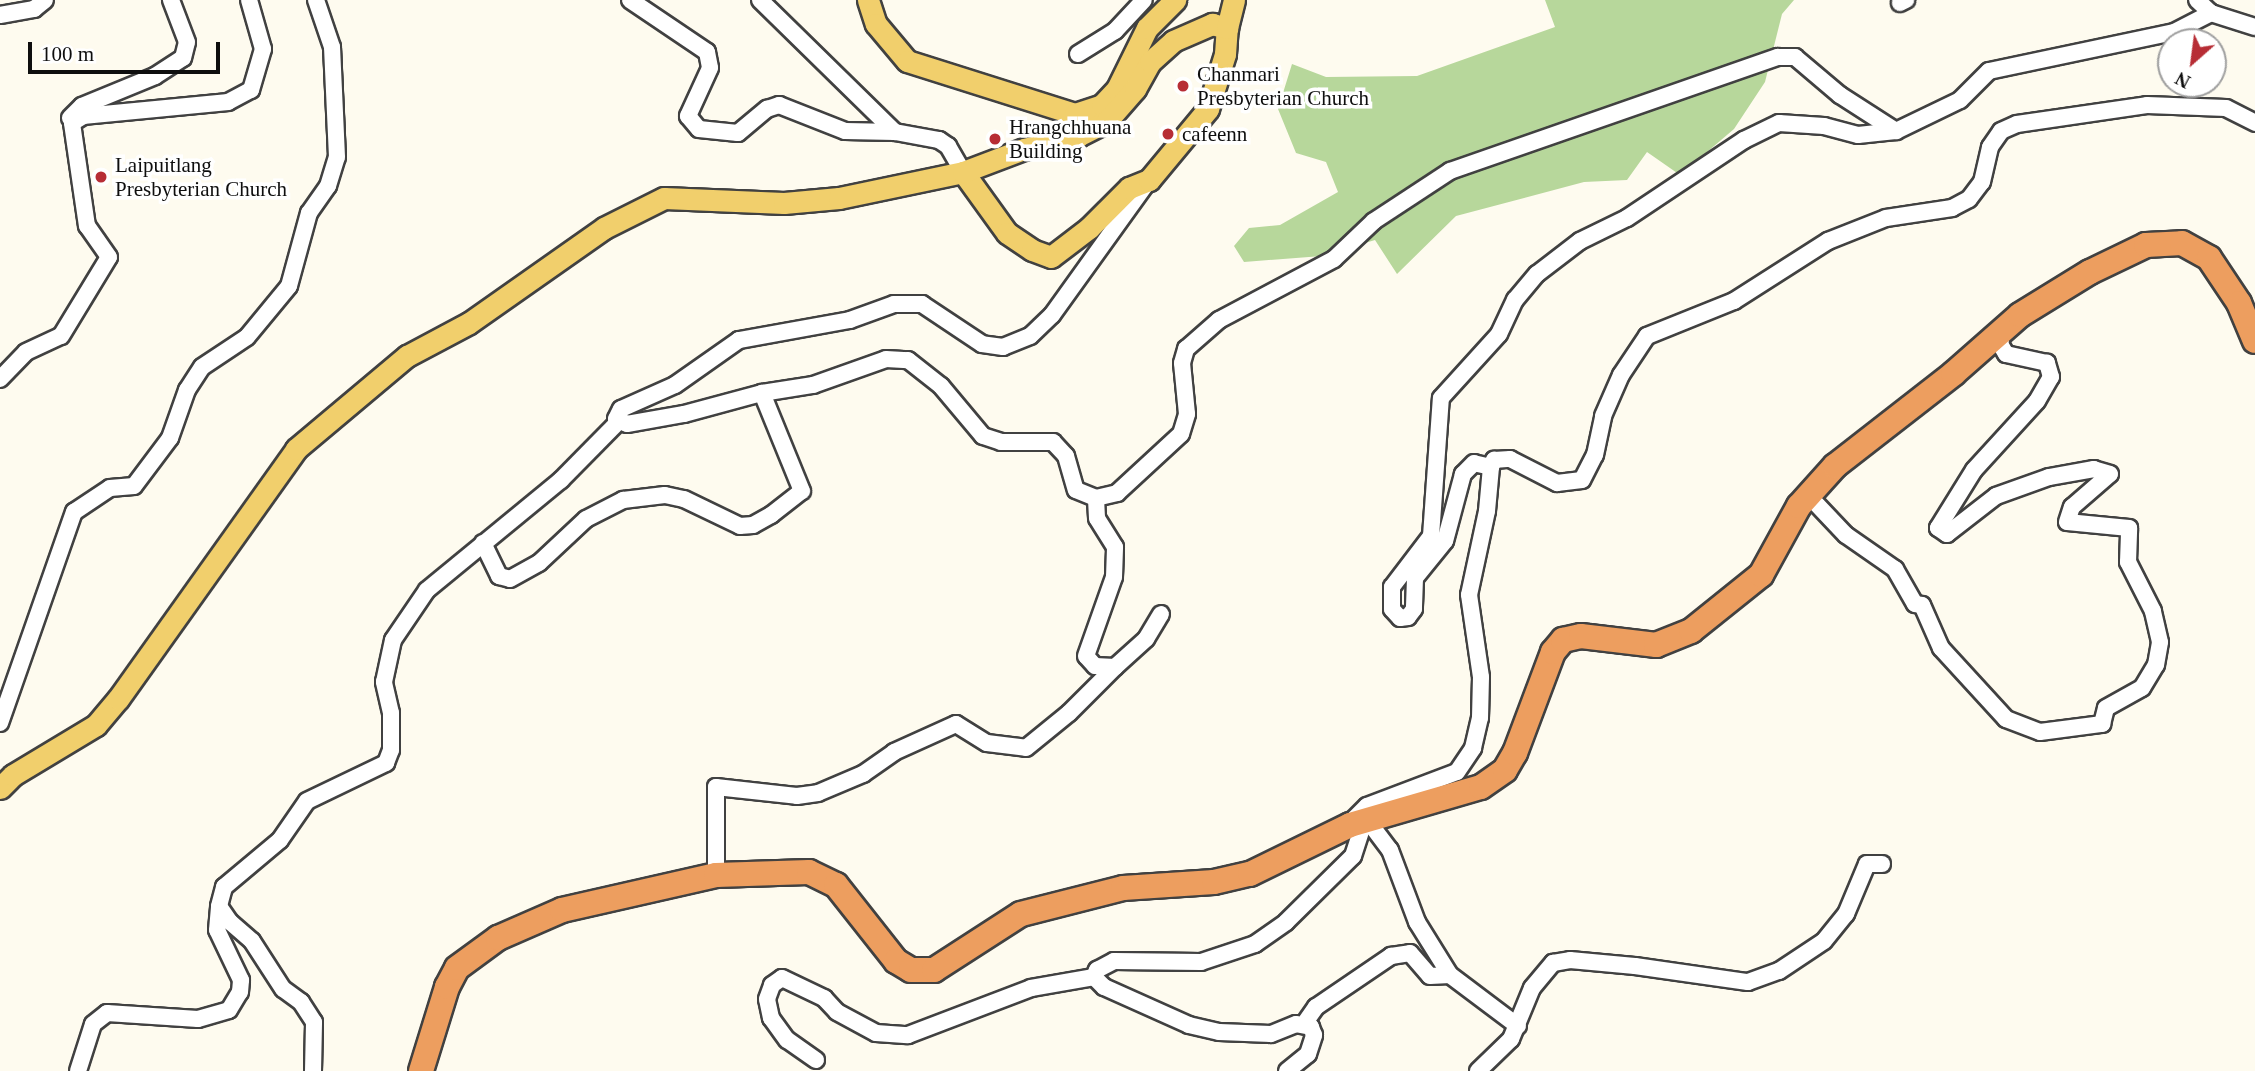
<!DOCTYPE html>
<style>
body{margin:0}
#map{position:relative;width:2255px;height:1071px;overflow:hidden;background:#fefbef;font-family:"Times New Roman",serif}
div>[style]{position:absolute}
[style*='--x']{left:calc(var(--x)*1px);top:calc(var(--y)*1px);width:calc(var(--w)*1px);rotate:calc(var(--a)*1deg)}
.forest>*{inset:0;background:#b7d79b}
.roads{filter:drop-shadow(2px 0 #414141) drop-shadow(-2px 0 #414141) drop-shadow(0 2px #414141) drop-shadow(0 -2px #414141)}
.minor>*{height:16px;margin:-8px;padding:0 8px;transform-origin:8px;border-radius:8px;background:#fff}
.major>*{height:21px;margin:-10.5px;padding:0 10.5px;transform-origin:10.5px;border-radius:10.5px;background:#f1cf6c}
.highway>*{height:24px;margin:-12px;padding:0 12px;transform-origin:12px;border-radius:12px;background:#ed9e5f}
.dots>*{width:19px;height:19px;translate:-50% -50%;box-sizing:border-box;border:4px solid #fff;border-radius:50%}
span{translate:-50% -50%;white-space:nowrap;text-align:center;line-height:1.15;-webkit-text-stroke:7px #fff;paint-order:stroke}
.poi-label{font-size:21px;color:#0e0e0e}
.left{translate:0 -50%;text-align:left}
.north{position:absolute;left:2157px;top:28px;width:70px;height:70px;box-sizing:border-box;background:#fff;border:2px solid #9f9f9f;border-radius:50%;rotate:208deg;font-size:19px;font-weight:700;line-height:28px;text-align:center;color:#0e0e0e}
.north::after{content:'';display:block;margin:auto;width:24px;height:32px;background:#b72d35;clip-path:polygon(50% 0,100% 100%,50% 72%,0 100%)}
.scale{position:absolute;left:28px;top:42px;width:192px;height:32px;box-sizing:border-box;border:4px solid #0e0e0e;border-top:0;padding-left:9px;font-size:21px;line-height:24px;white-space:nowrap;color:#0e0e0e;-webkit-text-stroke:5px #fff;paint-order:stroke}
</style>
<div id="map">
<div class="forest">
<div style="clip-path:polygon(1545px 0,1794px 0,1782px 14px,1765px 82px,1734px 129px,1680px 175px,1647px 152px,1627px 180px,1584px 182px,1456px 216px,1397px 274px,1375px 240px,1322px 256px,1244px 262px,1234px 246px,1249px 228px,1280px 225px,1338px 192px,1326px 162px,1296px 153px,1278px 109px,1292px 64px,1326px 77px,1417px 76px,1555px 27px)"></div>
</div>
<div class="roads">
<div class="minor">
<div style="--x:630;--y:0;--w:93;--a:34"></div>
<div style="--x:707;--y:52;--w:16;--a:79"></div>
<div style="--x:710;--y:68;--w:53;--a:114.6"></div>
<div style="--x:688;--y:116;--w:17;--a:50"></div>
<div style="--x:699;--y:129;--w:39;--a:6"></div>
<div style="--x:738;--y:133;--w:38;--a:-40"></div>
<div style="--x:767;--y:109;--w:13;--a:-18"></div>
<div style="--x:779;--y:105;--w:71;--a:21.5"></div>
<div style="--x:845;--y:131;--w:50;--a:1.1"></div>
<div style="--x:895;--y:132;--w:45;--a:10.3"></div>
<div style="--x:939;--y:140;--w:11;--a:34"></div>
<div style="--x:948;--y:146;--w:30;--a:60"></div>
<div style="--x:760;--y:0;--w:189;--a:44.4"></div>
<div style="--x:1900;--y:3;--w:7;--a:-27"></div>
<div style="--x:2211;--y:13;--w:46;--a:17.7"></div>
<div style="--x:0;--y:15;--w:35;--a:-10"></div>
<div style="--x:34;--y:9;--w:14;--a:-39"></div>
<div style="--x:1078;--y:54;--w:44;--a:-31.9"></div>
<div style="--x:1115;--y:31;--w:42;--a:-46.9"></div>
<div style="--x:70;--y:118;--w:17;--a:-45"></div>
<div style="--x:82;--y:106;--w:79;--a:-22.3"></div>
<div style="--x:155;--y:76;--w:33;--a:-33"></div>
<div style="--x:183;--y:58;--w:16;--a:-76"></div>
<div style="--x:187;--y:42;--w:45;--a:-110.9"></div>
<div style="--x:1149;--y:180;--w:166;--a:125.7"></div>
<div style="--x:1052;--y:315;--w:30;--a:136"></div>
<div style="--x:1030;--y:336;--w:29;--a:158"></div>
<div style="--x:1003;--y:347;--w:21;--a:-172"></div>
<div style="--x:982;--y:344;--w:72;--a:-146.3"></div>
<div style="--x:922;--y:304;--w:28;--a:180"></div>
<div style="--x:894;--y:304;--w:47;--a:160"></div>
<div style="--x:850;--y:320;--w:113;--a:169.8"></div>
<div style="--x:739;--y:340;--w:78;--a:144.9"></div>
<div style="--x:675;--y:385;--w:59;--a:156"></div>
<div style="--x:621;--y:409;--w:11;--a:117"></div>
<div style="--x:616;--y:419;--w:12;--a:24"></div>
<div style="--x:627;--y:424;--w:58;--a:-10"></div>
<div style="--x:684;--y:414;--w:81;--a:-15.1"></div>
<div style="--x:762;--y:393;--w:52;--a:-8.9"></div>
<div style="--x:813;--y:385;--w:77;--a:-19.6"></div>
<div style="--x:886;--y:359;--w:22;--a:3"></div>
<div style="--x:908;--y:360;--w:42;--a:38.2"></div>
<div style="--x:941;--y:386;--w:65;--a:50"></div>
<div style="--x:983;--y:436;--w:19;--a:18"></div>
<div style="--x:1001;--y:442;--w:52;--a:0"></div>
<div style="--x:1053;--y:442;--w:19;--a:47"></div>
<div style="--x:1066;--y:456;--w:35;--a:74"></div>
<div style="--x:1076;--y:490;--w:22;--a:22"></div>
<div style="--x:1096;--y:498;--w:22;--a:-13"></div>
<div style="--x:1117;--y:493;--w:87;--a:-42.7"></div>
<div style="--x:1181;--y:434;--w:21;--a:-73"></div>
<div style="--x:1187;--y:414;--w:51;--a:-95.6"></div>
<div style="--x:1182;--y:363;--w:15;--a:-74"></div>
<div style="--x:1186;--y:349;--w:44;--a:-41.3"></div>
<div style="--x:1219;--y:320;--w:130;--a:-27.9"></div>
<div style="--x:1334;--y:259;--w:55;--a:-43.5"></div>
<div style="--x:1374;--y:221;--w:91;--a:-33.3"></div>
<div style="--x:1450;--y:171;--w:347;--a:-19.2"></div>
<div style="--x:1778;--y:57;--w:17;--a:0"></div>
<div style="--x:1795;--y:57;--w:59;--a:40.2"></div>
<div style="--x:1840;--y:95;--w:67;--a:32.7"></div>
<div style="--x:0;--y:379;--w:37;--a:-46"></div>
<div style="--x:26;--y:352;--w:38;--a:-25"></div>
<div style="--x:61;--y:336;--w:92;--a:-58.7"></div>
<div style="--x:109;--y:257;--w:38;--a:-125"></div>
<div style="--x:87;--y:226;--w:104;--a:-98.3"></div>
<div style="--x:72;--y:123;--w:13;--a:-32"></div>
<div style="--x:83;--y:116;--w:146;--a:-5.5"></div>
<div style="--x:228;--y:102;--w:26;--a:-28"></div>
<div style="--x:251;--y:90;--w:43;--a:-73.7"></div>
<div style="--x:263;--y:49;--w:51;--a:-105.9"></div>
<div style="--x:1491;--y:467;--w:8;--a:-67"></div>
<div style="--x:1494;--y:460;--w:16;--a:-4"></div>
<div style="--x:1510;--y:459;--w:53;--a:27.1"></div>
<div style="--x:1557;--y:483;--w:25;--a:-7"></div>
<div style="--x:1582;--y:480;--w:28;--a:-63"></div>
<div style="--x:1595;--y:455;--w:40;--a:-78"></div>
<div style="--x:1603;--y:416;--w:45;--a:-66.3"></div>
<div style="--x:1621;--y:375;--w:47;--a:-56.3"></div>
<div style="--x:1647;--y:336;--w:94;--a:-21.9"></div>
<div style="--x:1734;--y:301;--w:112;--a:-32.6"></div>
<div style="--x:1828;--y:241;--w:62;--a:-21.6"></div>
<div style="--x:1886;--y:218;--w:67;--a:-8.6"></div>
<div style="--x:1952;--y:208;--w:19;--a:-28"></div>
<div style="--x:1969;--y:199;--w:21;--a:-53"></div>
<div style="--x:1982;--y:182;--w:36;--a:-77"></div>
<div style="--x:1990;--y:147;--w:19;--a:-55"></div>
<div style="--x:2001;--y:131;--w:17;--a:-24"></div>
<div style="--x:2017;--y:124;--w:131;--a:-8.3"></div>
<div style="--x:2147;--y:105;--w:79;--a:2.2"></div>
<div style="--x:2226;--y:108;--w:33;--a:27"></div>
<div style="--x:1808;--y:495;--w:55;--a:46.5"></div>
<div style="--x:1846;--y:535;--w:60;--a:34.8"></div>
<div style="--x:1895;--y:569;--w:40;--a:60.3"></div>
<div style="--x:1915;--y:604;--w:7;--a:8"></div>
<div style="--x:1922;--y:605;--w:47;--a:66.2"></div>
<div style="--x:1941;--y:648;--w:96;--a:47.5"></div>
<div style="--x:2006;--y:719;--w:36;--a:21"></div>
<div style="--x:2040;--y:732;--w:63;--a:-7.4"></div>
<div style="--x:2102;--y:724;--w:16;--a:-76"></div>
<div style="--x:2106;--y:708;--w:41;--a:-29.1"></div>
<div style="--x:2142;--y:688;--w:27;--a:-59"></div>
<div style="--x:2156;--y:665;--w:23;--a:-80"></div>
<div style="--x:2160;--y:642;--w:32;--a:-103"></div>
<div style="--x:2153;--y:611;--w:55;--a:-117"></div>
<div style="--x:2128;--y:562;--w:34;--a:-88"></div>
<div style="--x:2129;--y:528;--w:62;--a:-174.5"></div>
<div style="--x:2067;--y:522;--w:16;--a:-72"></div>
<div style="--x:2072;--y:507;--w:50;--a:-41"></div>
<div style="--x:2110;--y:474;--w:17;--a:-163"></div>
<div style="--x:2094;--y:469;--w:46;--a:169.9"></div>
<div style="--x:2049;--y:477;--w:56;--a:160.3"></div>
<div style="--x:1996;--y:496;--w:62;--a:142.2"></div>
<div style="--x:1947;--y:534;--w:11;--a:-146"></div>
<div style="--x:1938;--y:528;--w:68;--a:-58.2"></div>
<div style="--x:1974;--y:470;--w:93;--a:-47.6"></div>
<div style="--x:2037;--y:401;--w:28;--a:-60"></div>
<div style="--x:2051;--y:377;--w:15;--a:-106"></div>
<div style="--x:2047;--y:363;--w:42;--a:-167.6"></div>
<div style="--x:2006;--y:354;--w:12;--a:-121"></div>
<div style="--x:2000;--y:344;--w:14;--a:-78"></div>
<div style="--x:483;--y:543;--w:37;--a:64"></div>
<div style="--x:499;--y:576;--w:11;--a:15"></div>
<div style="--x:510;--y:579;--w:33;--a:-29"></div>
<div style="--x:539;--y:563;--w:64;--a:-43.1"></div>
<div style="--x:586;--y:519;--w:42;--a:-27.2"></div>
<div style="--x:623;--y:500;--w:42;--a:-6.8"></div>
<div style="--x:665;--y:495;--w:19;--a:12"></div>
<div style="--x:684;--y:499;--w:62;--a:25.7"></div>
<div style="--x:740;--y:526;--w:13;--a:-4"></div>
<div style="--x:753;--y:525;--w:21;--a:-29"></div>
<div style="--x:771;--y:515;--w:39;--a:-38"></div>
<div style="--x:802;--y:491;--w:106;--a:-112.2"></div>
<div style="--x:1115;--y:667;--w:42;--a:-42.1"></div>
<div style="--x:1146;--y:639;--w:29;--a:-59"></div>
<div style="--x:0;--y:723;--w:224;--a:-70.7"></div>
<div style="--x:74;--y:512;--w:43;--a:-33.7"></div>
<div style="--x:110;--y:488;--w:24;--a:-5"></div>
<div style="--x:134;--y:486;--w:60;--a:-53.1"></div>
<div style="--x:170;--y:438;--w:51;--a:-70.5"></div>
<div style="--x:187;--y:390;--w:27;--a:-57"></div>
<div style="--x:202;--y:367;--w:54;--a:-33.7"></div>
<div style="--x:247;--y:337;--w:66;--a:-50.5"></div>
<div style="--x:289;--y:286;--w:76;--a:-74.7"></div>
<div style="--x:309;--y:213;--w:33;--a:-55"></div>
<div style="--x:328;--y:186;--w:30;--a:-73"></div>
<div style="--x:337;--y:157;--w:110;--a:-92.6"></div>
<div style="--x:332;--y:47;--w:50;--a:-108.8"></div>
<div style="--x:1368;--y:821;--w:36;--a:53"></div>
<div style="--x:1390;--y:850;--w:77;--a:69.4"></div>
<div style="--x:1417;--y:922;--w:62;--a:58.1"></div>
<div style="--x:1350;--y:823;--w:24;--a:-45"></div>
<div style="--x:1367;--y:806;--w:96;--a:-20.7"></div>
<div style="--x:1457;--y:772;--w:29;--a:-56"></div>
<div style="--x:1473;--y:748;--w:31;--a:-77"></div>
<div style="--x:1480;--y:718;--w:41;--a:-88.6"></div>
<div style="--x:1481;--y:677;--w:83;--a:-98.3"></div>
<div style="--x:1469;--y:595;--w:86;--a:-77.9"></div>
<div style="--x:1487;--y:511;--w:44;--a:-84.8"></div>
<div style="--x:1491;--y:467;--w:17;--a:-167"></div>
<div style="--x:1474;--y:463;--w:16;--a:135"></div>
<div style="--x:1463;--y:474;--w:69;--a:105"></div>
<div style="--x:1445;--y:541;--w:48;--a:129"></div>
<div style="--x:1415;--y:578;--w:31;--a:92"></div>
<div style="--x:1414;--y:609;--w:10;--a:127"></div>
<div style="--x:1408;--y:617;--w:8;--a:173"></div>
<div style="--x:1400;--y:618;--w:12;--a:-132"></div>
<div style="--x:1392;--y:609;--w:22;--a:-90"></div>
<div style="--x:1392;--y:587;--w:64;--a:-52.6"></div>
<div style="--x:1431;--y:536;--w:138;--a:-85.9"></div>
<div style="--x:1441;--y:398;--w:86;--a:-47.8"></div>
<div style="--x:1499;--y:334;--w:38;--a:-65"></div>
<div style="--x:1515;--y:300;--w:34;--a:-50"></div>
<div style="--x:1537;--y:274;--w:54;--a:-37.5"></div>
<div style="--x:1580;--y:241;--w:52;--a:-26.1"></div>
<div style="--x:1627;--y:218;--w:141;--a:-33.7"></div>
<div style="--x:1744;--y:140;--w:39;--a:-26"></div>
<div style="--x:1779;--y:123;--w:45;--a:3.8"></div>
<div style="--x:1824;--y:126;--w:35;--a:15"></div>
<div style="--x:1858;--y:135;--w:38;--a:-6"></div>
<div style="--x:1896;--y:131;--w:71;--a:-25.8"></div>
<div style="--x:1960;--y:100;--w:41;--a:-45"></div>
<div style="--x:1989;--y:71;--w:189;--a:-11.9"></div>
<div style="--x:2174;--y:32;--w:42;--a:-27.2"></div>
<div style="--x:2211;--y:13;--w:19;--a:-137"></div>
<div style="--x:716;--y:875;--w:88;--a:-90"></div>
<div style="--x:716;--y:787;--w:81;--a:6.3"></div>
<div style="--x:797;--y:796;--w:21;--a:-8"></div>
<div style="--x:818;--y:793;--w:49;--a:-22.9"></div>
<div style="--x:863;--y:774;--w:38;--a:-35"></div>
<div style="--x:894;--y:752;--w:68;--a:-24.3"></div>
<div style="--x:956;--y:724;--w:36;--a:32"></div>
<div style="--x:987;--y:743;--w:39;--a:7"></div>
<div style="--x:1026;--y:748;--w:55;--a:-39.1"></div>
<div style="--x:1069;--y:713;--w:65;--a:-45"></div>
<div style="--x:1115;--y:667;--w:20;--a:-177"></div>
<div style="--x:1095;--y:666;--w:13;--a:-132"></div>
<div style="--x:1086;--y:656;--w:84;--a:-70.5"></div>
<div style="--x:1114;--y:577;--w:30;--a:-88"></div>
<div style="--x:1115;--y:547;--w:34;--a:-122"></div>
<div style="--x:1097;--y:518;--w:20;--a:-93"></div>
<div style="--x:1304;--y:1024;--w:21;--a:-55"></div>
<div style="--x:1316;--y:1007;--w:91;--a:-34.2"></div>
<div style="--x:1391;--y:956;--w:19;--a:-9"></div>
<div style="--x:1410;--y:953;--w:30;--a:49"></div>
<div style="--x:1430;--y:976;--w:20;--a:-3"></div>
<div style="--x:1450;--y:975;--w:85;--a:36.9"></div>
<div style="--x:816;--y:1060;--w:35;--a:-145"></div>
<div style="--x:787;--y:1040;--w:27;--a:-126"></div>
<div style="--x:771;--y:1018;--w:19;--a:-102"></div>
<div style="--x:767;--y:999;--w:15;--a:-70"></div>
<div style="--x:772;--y:985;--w:12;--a:-35"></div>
<div style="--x:782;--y:978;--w:47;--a:25.5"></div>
<div style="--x:824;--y:998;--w:19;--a:47"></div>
<div style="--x:837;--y:1012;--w:44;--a:28.3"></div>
<div style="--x:876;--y:1033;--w:32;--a:4"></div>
<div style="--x:908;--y:1035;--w:132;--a:-20.9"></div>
<div style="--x:1031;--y:988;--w:64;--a:-9.9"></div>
<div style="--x:78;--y:1071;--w:49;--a:-72.3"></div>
<div style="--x:93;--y:1024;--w:18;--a:-38"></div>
<div style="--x:107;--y:1013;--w:91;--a:3.8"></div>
<div style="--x:198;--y:1019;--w:32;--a:-16"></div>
<div style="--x:229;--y:1010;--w:21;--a:-59"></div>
<div style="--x:240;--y:992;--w:12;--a:-85"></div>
<div style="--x:241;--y:980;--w:55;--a:-115.6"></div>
<div style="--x:217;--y:930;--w:24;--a:-85"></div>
<div style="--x:313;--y:1071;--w:49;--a:-88.8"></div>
<div style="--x:314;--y:1022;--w:24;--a:-123"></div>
<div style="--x:301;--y:1002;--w:22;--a:-144"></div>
<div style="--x:283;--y:989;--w:57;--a:-122.9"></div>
<div style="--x:252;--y:941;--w:29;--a:-139"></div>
<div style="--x:230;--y:922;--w:19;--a:-125"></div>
<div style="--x:219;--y:906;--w:20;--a:-75"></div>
<div style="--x:224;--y:887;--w:73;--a:-40"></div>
<div style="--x:280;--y:840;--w:47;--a:-55.3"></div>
<div style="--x:307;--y:801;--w:88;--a:-25.7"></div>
<div style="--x:386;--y:763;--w:14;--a:-69"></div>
<div style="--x:391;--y:750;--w:37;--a:-90"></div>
<div style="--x:391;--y:713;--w:32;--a:-103"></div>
<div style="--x:384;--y:682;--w:43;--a:-77.9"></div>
<div style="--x:393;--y:640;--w:60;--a:-55.8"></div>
<div style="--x:427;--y:590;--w:173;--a:-39.4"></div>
<div style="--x:561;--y:480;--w:81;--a:-45.5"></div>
<div style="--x:1287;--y:1071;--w:27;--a:-39"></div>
<div style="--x:1308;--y:1054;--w:20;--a:-72"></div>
<div style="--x:1314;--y:1035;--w:9;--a:-111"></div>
<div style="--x:1311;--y:1027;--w:15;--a:-169"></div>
<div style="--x:1296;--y:1024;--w:27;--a:158"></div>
<div style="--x:1271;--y:1034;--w:52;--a:-177.8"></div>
<div style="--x:1219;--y:1032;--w:31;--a:-167"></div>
<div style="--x:1189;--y:1025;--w:93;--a:-155.9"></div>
<div style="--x:1104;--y:987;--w:14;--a:-135"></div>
<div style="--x:1094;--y:977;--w:8;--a:-67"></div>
<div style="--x:1097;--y:970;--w:19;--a:-28"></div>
<div style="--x:1114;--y:961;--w:87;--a:0.7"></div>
<div style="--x:1201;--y:962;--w:57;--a:-18.4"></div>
<div style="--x:1255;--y:944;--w:38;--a:-35"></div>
<div style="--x:1286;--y:922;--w:94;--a:-44.6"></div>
<div style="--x:1353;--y:856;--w:36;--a:-72"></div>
<div style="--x:1478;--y:1071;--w:46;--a:-44.1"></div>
<div style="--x:1511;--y:1039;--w:55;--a:-67.6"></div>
<div style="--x:1532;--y:988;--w:33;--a:-50"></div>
<div style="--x:1553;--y:963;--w:17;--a:-10"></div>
<div style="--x:1570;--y:960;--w:65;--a:5.3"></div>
<div style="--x:1635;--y:966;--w:114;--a:8.1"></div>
<div style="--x:1748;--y:982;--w:33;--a:-20"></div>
<div style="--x:1779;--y:971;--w:54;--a:-33.7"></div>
<div style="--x:1824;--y:941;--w:35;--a:-51"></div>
<div style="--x:1846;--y:914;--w:54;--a:-67.2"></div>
<div style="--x:1867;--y:864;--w:15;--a:0"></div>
</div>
<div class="major">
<div style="--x:868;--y:0;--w:25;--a:72"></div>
<div style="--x:876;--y:24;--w:48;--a:50"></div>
<div style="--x:907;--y:61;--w:176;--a:17.5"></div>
<div style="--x:1075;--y:114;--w:28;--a:-18"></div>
<div style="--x:1102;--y:105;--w:22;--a:-47"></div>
<div style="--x:1117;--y:89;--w:68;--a:-63.8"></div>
<div style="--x:1147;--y:28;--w:40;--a:-45"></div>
<div style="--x:963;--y:172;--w:75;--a:54.2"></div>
<div style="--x:1007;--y:233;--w:30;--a:34"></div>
<div style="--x:1032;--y:250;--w:20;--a:20"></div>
<div style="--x:1051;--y:257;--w:48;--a:-37.3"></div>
<div style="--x:1089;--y:228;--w:57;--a:-45"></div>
<div style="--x:1129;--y:188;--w:22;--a:-22"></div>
<div style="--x:1149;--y:180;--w:92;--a:-50.3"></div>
<div style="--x:1208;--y:109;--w:58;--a:-72.8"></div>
<div style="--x:1225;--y:54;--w:26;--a:-86"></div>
<div style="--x:0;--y:788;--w:18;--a:-45"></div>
<div style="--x:13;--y:775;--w:97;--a:-31.1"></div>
<div style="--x:96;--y:725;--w:34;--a:-50"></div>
<div style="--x:118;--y:699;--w:307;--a:-54.5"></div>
<div style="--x:296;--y:449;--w:145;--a:-40"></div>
<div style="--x:407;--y:356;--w:70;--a:-28"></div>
<div style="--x:469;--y:323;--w:165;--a:-35.1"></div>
<div style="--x:604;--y:228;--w:67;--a:-26.6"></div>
<div style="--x:664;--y:198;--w:120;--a:2.4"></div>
<div style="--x:784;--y:203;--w:55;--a:-5.2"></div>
<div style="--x:839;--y:198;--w:127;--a:-11.8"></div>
<div style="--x:963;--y:172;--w:65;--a:-20.7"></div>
<div style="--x:1024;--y:149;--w:56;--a:-13.5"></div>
<div style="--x:1078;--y:136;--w:31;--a:-27"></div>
<div style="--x:1106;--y:122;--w:44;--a:-48.7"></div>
<div style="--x:1135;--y:89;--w:31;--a:-61"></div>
<div style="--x:1150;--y:62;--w:31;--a:-42"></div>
<div style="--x:1173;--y:41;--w:43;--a:-23.6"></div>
<div style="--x:1212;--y:24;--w:16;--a:15"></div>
<div style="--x:1227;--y:28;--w:29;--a:-76"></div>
</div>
<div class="highway">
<div style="--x:421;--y:1071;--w:88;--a:-72.8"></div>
<div style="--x:447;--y:987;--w:21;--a:-62"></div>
<div style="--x:457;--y:968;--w:51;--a:-36.2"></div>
<div style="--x:498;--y:938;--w:70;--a:-23.6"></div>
<div style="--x:562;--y:910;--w:158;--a:-12.8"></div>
<div style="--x:716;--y:875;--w:93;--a:-1.8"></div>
<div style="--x:809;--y:872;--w:30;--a:26"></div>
<div style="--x:836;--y:885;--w:97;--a:51.7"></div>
<div style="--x:896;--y:961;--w:17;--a:31"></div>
<div style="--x:911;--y:970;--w:23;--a:0"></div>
<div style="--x:934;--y:970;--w:103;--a:-32.8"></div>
<div style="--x:1021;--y:914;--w:105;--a:-14.3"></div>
<div style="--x:1123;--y:888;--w:91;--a:-3.8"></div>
<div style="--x:1214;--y:882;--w:37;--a:-13"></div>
<div style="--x:1250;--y:874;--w:111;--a:-26.1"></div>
<div style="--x:1350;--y:825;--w:136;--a:-16.2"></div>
<div style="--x:1481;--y:787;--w:29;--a:-35"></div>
<div style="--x:1505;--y:770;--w:20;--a:-60"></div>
<div style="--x:1515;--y:753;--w:108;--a:-69.4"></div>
<div style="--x:1553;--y:652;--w:16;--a:-50"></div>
<div style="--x:1563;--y:640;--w:18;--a:-13"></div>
<div style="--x:1581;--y:636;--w:76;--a:6.8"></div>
<div style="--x:1656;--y:645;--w:38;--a:-22"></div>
<div style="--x:1691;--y:631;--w:90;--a:-38.7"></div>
<div style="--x:1761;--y:575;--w:79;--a:-61.2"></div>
<div style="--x:1799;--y:506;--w:54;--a:-48"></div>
<div style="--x:1835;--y:466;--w:150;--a:-37.9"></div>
<div style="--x:1953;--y:374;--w:89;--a:-41.4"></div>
<div style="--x:2020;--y:315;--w:82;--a:-31.6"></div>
<div style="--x:2090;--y:272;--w:62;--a:-25.7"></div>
<div style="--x:2146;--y:245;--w:36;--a:-3"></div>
<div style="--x:2182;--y:243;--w:31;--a:29"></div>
<div style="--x:2209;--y:258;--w:54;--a:56.3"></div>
<div style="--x:2239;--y:303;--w:41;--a:67.2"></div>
</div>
</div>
<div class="dots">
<div style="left:1183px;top:86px;background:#b72d35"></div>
<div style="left:1168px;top:134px;background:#b72d35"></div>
<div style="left:995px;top:139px;background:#b72d35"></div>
<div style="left:101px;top:177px;background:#b72d35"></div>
</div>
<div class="poi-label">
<span class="left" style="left:1197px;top:86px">Chanmari<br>Presbyterian Church</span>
<span class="left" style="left:1009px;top:139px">Hrangchhuana<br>Building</span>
<span class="left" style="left:1182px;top:134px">cafeenn</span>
<span class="left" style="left:115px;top:177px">Laipuitlang<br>Presbyterian Church</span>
</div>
<div class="north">N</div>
<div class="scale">100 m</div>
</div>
